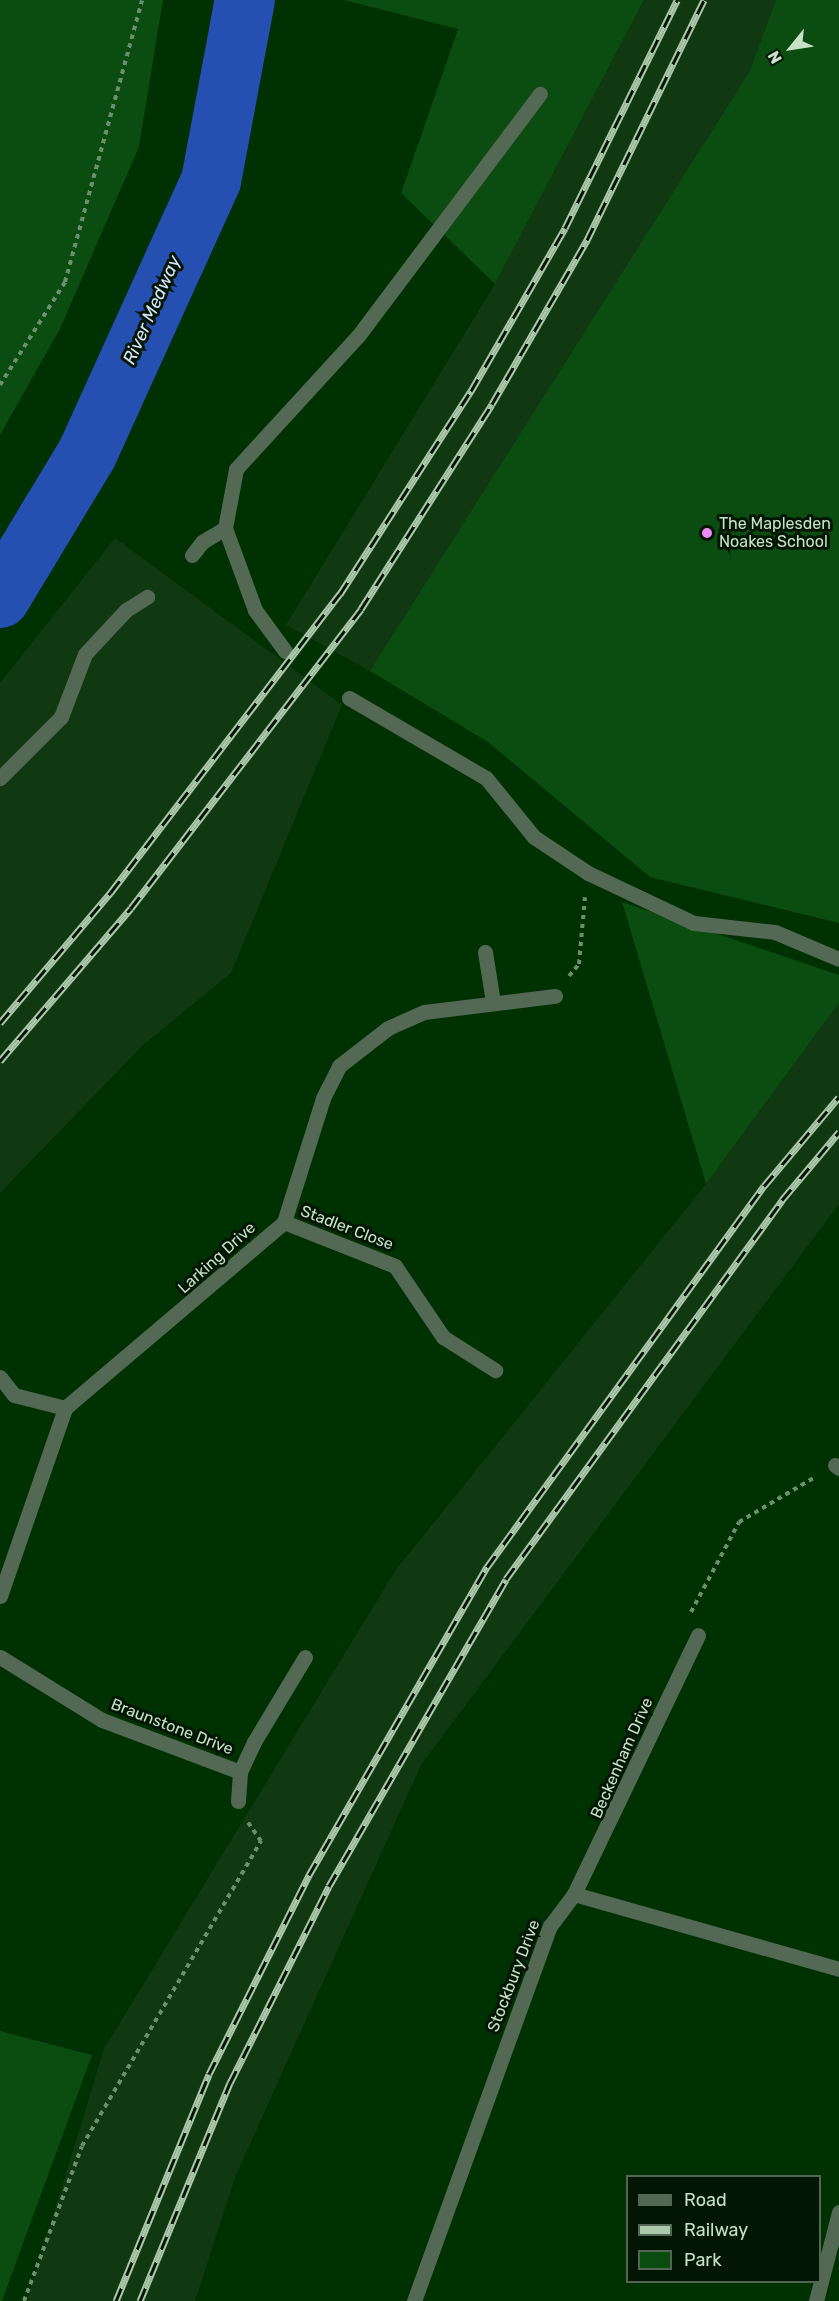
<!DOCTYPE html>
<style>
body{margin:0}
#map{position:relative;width:839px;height:2301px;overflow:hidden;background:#003102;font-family:Rubik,sans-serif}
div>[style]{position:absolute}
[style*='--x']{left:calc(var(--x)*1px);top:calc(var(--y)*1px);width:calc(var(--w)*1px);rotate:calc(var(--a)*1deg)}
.built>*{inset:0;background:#103912}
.green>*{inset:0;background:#0b4c10}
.river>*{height:60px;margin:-30px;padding:0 30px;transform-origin:30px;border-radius:30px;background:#254fb1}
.path>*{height:4px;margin-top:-2px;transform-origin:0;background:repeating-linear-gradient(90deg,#6b906c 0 4.5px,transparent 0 9px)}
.lane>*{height:15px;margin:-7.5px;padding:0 7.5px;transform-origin:7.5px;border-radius:7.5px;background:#546953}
.street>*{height:15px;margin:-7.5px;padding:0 7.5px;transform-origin:7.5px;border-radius:7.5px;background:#546953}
.rail>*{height:7px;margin-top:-3.5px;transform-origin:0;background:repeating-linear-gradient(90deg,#031503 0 14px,#abc8aa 0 28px);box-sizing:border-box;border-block:2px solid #abc8aa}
.dots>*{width:16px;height:16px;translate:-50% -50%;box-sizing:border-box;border:3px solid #031503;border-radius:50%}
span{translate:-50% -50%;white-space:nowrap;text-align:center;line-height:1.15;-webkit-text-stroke:6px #031503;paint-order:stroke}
.poi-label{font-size:16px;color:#c7e1c6}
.left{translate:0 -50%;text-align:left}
.street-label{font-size:16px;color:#c7e1c6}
.water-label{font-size:18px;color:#d7e5ff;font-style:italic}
.legend{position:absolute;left:626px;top:2175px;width:195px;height:108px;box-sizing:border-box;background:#031503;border:2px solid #516751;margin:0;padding:8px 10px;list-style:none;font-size:18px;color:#c7e1c6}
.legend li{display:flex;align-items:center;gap:12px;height:30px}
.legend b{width:30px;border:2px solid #516751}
.north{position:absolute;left:761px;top:18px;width:60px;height:60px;-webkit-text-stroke:4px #031503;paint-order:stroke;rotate:240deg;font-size:16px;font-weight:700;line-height:24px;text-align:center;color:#c7e1c6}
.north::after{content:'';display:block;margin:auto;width:21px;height:27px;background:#c7e1c6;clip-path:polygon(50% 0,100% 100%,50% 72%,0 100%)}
</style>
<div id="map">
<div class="built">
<div style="clip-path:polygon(644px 0,839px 0,839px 923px,650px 877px,645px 298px,370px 671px,286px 625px,495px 284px)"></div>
<div style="clip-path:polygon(115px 538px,342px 705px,231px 973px,143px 1045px,0 1193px,0 683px)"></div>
<div style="clip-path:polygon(839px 1003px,839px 1204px,421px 1765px,236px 2175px,195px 2301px,27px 2301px,104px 2049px,395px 1571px,706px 1184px)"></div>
</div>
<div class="green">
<div style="clip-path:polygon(0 0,163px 0,139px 147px,60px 329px,0 435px)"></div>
<div style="clip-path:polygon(344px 0,644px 0,495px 284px,401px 193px,458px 29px)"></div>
<div style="clip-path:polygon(776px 0,839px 0,839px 923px,650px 877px,488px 742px,370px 671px,750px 71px)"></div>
<div style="clip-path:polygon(622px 902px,839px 975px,839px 1003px,706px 1184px)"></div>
<div style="clip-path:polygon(0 2031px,92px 2055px,2px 2301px,0 2301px)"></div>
</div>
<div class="river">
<div style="--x:0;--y:598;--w:168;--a:-58.9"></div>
<div style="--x:87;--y:454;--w:300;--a:-65.6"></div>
<div style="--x:211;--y:181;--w:184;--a:-79.4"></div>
</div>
<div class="path">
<div style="--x:0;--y:385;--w:122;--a:-57.7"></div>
<div style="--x:65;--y:282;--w:292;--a:-74.7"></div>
<div style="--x:569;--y:976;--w:16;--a:-50"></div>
<div style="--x:579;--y:964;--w:67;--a:-84.9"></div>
<div style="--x:691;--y:1612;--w:102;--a:-61.9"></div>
<div style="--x:739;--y:1522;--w:88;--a:-30.6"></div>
<div style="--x:24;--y:2301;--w:165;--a:-69.5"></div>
<div style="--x:82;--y:2146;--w:354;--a:-59.6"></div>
<div style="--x:261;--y:1841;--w:24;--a:-125"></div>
</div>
<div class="lane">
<div style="--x:225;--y:528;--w:87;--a:69.9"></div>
<div style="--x:255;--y:610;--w:51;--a:53.8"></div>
<div style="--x:192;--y:555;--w:16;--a:-52"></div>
<div style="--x:202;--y:542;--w:27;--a:-31"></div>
<div style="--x:225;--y:528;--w:60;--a:-79.4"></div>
<div style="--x:236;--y:469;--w:180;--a:-47.5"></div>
<div style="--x:358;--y:336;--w:303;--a:-53.1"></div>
<div style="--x:349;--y:698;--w:159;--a:30.3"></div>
<div style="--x:486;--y:778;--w:76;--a:50.9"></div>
<div style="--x:534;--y:837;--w:65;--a:33.7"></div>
<div style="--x:588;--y:873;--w:117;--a:25.3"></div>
<div style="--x:694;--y:923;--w:81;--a:6.3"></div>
<div style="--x:775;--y:932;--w:69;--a:22.9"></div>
<div style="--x:0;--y:778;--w:86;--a:-45"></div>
<div style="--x:61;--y:717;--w:67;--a:-69.1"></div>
<div style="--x:85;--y:654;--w:60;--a:-47"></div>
<div style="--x:126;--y:610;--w:25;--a:-32"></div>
<div style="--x:254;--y:1742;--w:99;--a:-59"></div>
</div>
<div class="street">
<div style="--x:485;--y:952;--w:51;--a:80.9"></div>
<div style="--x:284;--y:1222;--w:119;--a:21.6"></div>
<div style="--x:395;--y:1266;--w:86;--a:55.9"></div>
<div style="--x:443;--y:1337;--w:62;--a:32.4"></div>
<div style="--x:0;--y:1377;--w:23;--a:52"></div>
<div style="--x:14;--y:1395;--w:53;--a:14.3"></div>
<div style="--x:835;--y:1465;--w:5;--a:37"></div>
<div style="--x:0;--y:1596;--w:199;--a:-70.9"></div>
<div style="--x:65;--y:1408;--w:287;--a:-40.3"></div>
<div style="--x:284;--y:1222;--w:130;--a:-72.5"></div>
<div style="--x:323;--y:1098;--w:36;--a:-63"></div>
<div style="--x:339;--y:1066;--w:62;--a:-37.8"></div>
<div style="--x:388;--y:1028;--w:39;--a:-24"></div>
<div style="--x:424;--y:1012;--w:132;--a:-7"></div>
<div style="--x:0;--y:1657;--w:120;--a:31.7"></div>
<div style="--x:102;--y:1720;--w:147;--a:20.6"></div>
<div style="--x:238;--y:1801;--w:29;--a:-86"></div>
<div style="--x:240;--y:1772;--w:33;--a:-65"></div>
<div style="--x:574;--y:1894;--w:287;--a:-64.4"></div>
<div style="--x:414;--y:2301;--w:399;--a:-70.1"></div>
<div style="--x:550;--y:1926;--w:40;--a:-53"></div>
<div style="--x:574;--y:1894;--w:275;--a:15.8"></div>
<div style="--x:816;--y:2301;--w:92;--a:-75.5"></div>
</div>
<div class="rail">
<div style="--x:0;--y:1023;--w:172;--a:-49.7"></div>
<div style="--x:111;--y:892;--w:376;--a:-52.5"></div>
<div style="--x:340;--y:594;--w:242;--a:-57.2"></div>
<div style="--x:471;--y:391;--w:188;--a:-60"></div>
<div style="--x:565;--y:228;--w:254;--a:-63.8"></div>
<div style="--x:0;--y:1061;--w:201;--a:-49.4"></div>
<div style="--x:131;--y:908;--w:377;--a:-52.4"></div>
<div style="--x:361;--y:609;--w:243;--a:-57.4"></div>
<div style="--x:492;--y:404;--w:190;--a:-59.9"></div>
<div style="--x:587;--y:240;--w:267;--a:-64"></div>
<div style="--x:116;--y:2301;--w:245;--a:-67.7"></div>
<div style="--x:209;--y:2074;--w:223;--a:-63.3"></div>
<div style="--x:309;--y:1875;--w:356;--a:-60"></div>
<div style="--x:487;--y:1567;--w:471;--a:-54"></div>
<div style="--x:764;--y:1186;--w:116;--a:-49.9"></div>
<div style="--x:140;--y:2301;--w:236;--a:-67.6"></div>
<div style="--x:230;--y:2083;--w:220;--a:-63.3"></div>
<div style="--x:329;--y:1886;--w:354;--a:-60"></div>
<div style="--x:506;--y:1579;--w:469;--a:-53.9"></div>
<div style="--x:782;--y:1200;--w:89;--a:-50"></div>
</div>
<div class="dots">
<div style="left:707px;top:533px;background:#ee8bf8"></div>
</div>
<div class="poi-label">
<span class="left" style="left:719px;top:533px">The Maplesden<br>Noakes School</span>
</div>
<div class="street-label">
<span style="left:347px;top:1228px;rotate:21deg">Stadler Close</span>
<span style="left:217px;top:1258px;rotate:-42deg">Larking Drive</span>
<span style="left:172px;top:1727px;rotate:21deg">Braunstone Drive</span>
<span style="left:622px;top:1758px;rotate:-66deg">Beckenham Drive</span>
<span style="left:514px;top:1976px;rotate:-69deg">Stockbury Drive</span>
</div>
<div class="water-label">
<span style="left:152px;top:310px;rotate:-66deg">River Medway</span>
</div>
<ul class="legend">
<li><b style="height:8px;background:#546953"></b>Road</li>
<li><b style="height:8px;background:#abc8aa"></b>Railway</li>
<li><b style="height:16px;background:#0b4c10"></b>Park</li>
</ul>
<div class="north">N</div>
</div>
